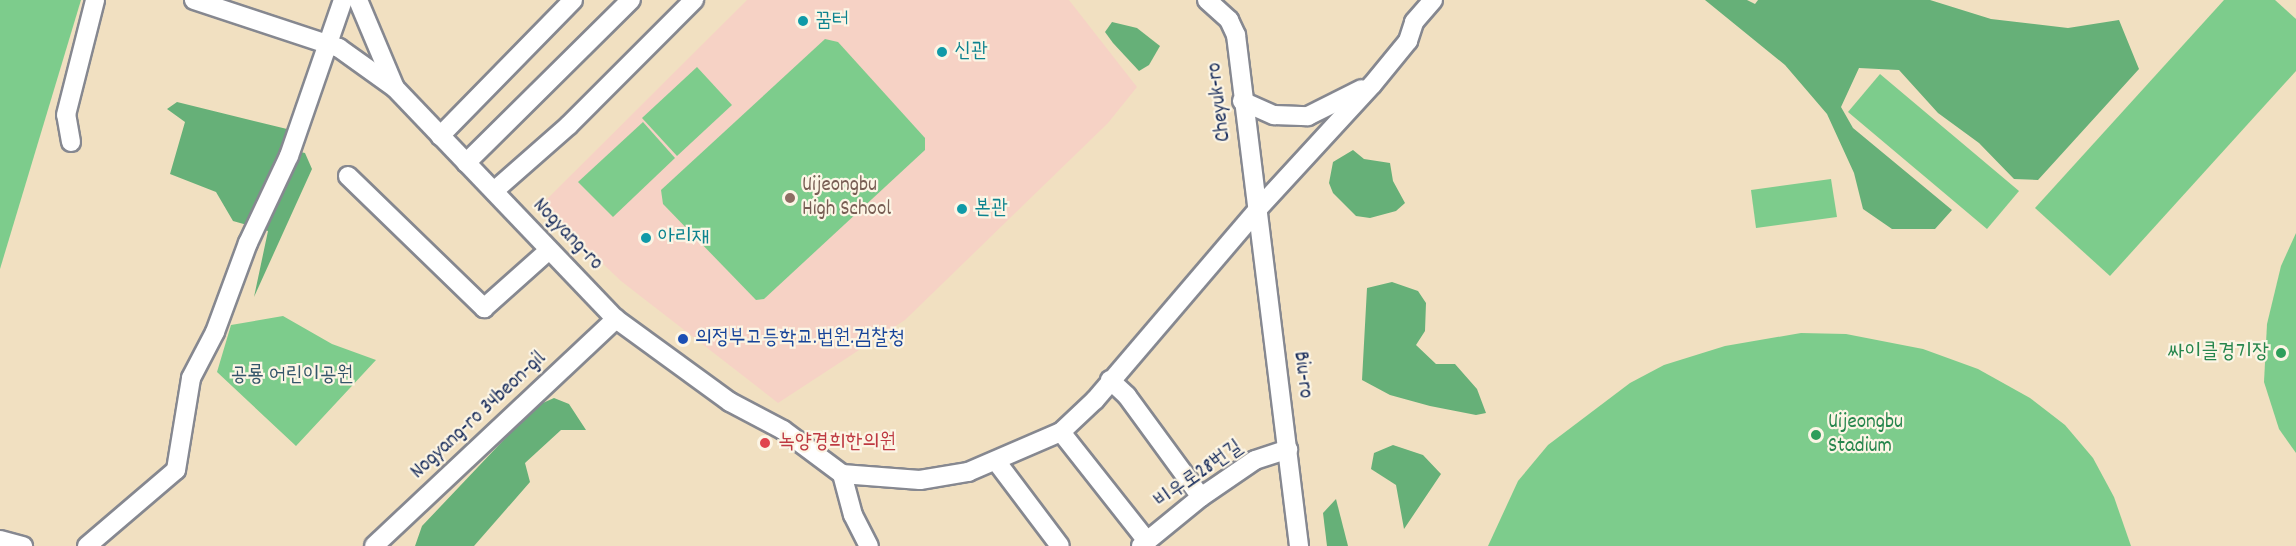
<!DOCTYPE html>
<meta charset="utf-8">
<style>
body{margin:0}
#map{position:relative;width:2296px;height:546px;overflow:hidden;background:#f1e0c1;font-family:Dekko,"Poor Story",sans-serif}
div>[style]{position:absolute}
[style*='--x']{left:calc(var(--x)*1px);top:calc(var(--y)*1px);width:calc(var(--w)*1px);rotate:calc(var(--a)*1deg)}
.built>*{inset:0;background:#f6d2c5}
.green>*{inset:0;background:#7dcc8c}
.forest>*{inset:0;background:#66b078}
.roads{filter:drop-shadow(2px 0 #868890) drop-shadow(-2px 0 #868890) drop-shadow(0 2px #868890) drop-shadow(0 -2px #868890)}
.minor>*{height:18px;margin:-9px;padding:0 9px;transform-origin:9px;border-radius:9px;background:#fff}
.dots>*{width:16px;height:16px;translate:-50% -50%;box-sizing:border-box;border:3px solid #fcf5e5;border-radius:50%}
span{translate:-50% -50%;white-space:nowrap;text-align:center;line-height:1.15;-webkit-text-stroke:4.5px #fcf5e5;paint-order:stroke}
.culture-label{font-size:21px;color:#0d838f}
.left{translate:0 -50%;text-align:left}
.street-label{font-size:21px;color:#1b2f5e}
.education-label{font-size:21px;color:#785e54}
.transit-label{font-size:21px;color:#164399}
.leisure-label{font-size:21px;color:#27864d}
.right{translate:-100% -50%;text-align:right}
.park-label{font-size:21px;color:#34566a}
.health-label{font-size:21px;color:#be3a42}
</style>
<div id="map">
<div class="built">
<div style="clip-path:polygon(747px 0,1069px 0,1137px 87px,1108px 123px,905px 320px,778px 403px,621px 281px,541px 205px)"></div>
</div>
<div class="green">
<div style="clip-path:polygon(0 0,81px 0,0 269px)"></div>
<div style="clip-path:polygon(2224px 0,2275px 0,2296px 19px,2296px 71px,2110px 276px,2035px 208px)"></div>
<div style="clip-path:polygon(825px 39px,838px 42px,925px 138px,925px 150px,764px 299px,756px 300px,663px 204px,661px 190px)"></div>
<div style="clip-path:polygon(697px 67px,732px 105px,677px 156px,642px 118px)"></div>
<div style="clip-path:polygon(1880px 74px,2019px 191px,1987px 229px,1848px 112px)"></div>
<div style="clip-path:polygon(643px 122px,675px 158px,613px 217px,578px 182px)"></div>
<div style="clip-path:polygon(1831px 179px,1837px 217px,1756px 228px,1751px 190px)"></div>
<div style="clip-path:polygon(2296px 233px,2296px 453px,2279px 429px,2264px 382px,2267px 324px,2281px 266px)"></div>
<div style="clip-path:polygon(283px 316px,332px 344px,376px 360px,296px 446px,217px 372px,231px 325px)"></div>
<div style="clip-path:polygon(1801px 333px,1846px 334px,1923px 349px,1978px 369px,2030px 398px,2065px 425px,2093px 458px,2114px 497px,2131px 546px,1488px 546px,1518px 481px,1548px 445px,1630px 383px,1664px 365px,1725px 346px)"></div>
</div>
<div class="forest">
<div style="clip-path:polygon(1705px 0,1747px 0,1755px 4px,1758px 0,1930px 0,1991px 19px,2068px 28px,2119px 20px,2139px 69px,2038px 180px,2014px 179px,1979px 143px,1938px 113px,1899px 70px,1859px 68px,1841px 107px,1853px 128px,1952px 210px,1935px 229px,1892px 229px,1863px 209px,1854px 173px,1827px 114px,1785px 65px)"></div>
<div style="clip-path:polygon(1112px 22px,1137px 28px,1160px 46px,1149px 65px,1139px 71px,1113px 43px,1105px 32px)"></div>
<div style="clip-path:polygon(177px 102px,287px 129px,283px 148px,305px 153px,312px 169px,254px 297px,268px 231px,233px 221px,216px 192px,170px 174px,185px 122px,167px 109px)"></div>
<div style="clip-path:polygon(1353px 150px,1364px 159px,1390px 163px,1393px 181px,1405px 203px,1396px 211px,1370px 218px,1356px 216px,1333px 193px,1329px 183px,1333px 162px)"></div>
<div style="clip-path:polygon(1392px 282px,1418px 291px,1426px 303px,1425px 331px,1416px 345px,1436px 364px,1455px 364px,1477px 389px,1486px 413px,1476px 415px,1430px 406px,1390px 395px,1362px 380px,1367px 288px)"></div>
<div style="clip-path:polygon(554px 398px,569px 404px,586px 430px,561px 430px,525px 463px,530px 482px,474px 546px,415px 546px,422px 526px,536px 406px)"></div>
<div style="clip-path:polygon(1393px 445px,1423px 455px,1441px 474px,1404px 529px,1396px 485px,1371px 469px,1374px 453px)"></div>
<div style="clip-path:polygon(1336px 499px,1348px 546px,1327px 546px,1323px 513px)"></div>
</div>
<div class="roads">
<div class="minor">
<div style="--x:194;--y:0;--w:153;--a:18.3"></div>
<div style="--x:339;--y:48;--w:69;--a:35.5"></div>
<div style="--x:395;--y:88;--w:320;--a:46.3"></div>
<div style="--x:616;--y:319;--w:141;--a:36.1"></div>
<div style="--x:730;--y:402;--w:60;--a:27.8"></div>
<div style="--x:783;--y:430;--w:74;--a:36.7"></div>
<div style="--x:842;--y:474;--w:42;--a:75"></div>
<div style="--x:853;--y:515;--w:35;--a:63"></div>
<div style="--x:358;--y:0;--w:95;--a:67.2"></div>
<div style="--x:1207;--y:0;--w:30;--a:42"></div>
<div style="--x:1229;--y:20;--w:17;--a:65"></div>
<div style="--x:1236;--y:35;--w:515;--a:82.97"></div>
<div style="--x:1242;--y:101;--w:35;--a:24"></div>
<div style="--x:1274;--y:115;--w:34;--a:2"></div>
<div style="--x:1308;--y:116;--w:60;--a:-26.6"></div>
<div style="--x:440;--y:136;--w:190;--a:-45.6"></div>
<div style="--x:71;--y:142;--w:27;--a:-100"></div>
<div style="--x:66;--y:115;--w:119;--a:-75.8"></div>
<div style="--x:466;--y:163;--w:232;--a:-44.7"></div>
<div style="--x:348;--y:176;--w:190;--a:44.1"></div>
<div style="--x:484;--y:308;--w:87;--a:-41.7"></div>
<div style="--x:494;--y:191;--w:100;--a:-41.3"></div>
<div style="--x:569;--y:125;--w:177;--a:-45"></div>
<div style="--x:1110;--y:380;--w:23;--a:43"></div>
<div style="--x:1127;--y:396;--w:125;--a:53.8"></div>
<div style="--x:1061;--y:432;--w:139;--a:51.7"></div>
<div style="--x:996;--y:461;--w:106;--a:53"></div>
<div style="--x:842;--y:474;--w:78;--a:4.4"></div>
<div style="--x:920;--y:480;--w:49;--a:-9.5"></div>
<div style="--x:968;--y:472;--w:101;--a:-23.3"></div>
<div style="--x:1061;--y:432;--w:47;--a:-43.3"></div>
<div style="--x:1095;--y:400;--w:250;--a:-49.5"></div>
<div style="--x:1257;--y:210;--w:170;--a:-47.4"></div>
<div style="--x:1372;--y:85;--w:57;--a:-50.7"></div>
<div style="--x:1408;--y:41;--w:20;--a:-72"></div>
<div style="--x:1414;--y:22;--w:29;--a:-49"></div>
<div style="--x:0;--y:540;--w:24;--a:15"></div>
<div style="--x:87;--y:546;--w:117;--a:-40.5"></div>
<div style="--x:176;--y:470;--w:93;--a:-80.7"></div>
<div style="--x:191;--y:378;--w:52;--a:-62.4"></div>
<div style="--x:215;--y:332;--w:95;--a:-69.7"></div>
<div style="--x:248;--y:243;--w:96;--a:-64.8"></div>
<div style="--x:289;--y:156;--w:165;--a:-70.9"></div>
<div style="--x:374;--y:546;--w:332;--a:-43.2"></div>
<div style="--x:1141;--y:546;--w:77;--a:-39.2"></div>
<div style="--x:1201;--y:497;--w:65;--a:-34.4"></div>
<div style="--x:1255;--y:460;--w:35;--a:-18"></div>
</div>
</div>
<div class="dots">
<div style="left:803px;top:21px;background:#0f9aa8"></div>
<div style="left:942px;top:52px;background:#0f9aa8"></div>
<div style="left:790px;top:198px;background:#8d6e63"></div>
<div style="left:962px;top:209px;background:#0f9aa8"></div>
<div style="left:646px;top:238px;background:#0f9aa8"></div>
<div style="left:683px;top:339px;background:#1a4fb4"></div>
<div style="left:2281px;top:353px;background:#2e9e5b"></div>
<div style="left:1816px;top:435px;background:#2e9e5b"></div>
<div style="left:765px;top:443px;background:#e0444e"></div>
</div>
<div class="culture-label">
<span class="left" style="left:815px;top:21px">꿈터</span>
<span class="left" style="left:954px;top:52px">신관</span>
<span class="left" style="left:974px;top:209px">본관</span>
<span class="left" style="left:658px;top:238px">아리재</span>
</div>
<div class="street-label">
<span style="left:1220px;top:102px;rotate:-97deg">Cheyuk-ro</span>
<span style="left:567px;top:235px;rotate:46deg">Nogyang-ro</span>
<span style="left:1302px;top:375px;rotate:83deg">Biu-ro</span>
<span style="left:479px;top:416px;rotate:-43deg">Nogyang-ro 34beon-gil</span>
<span style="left:1199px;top:475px;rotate:-35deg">비우로28번길</span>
</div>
<div class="education-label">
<span class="left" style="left:802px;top:198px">Uijeongbu<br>High School</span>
</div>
<div class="transit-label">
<span class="left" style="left:695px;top:339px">의정부고등학교.법원.검찰청</span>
</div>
<div class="leisure-label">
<span class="right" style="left:2269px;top:353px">싸이클경기장</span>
<span class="left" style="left:1828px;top:435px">Uijeongbu<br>Stadium</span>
</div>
<div class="park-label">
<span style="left:292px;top:376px">공룡 어린이공원</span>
</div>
<div class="health-label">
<span class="left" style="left:778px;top:443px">녹양경희한의원</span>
</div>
</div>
